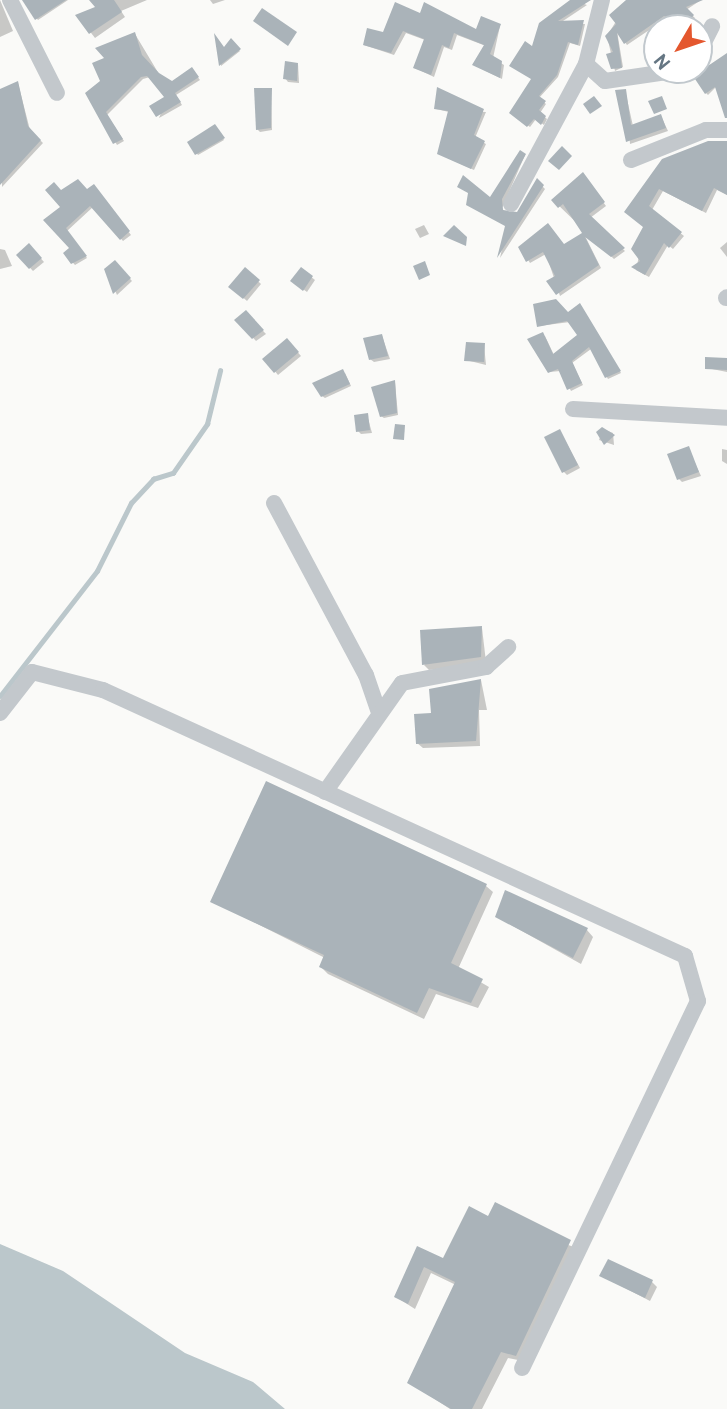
<!DOCTYPE html>
<style>
body{margin:0}
#map{position:relative;width:727px;height:1409px;overflow:hidden;background:#fafaf8;font-family:Overpass,sans-serif}
div>[style]{position:absolute}
[style*='--x']{left:calc(var(--x)*1px);top:calc(var(--y)*1px);width:calc(var(--w)*1px);rotate:calc(var(--a)*1deg)}
.water>*{inset:0;background:#bbc7cb}
.shadow>*{inset:0;background:#0003}
.stream>*{height:4.5px;margin:-2.25px;padding:0 2.25px;transform-origin:2.25px;border-radius:2.25px;background:#bbc7cb}
.building>*{inset:0;background:#aab3b9}
.minor>*{height:16px;margin:-8px;padding:0 8px;transform-origin:8px;border-radius:8px;background:#c3c8cc}
span{translate:-50% -50%;white-space:nowrap;text-align:center;line-height:1.15;-webkit-text-stroke:7px #fff;paint-order:stroke}
.north{position:absolute;left:643px;top:14px;width:70px;height:70px;box-sizing:border-box;background:#fff;border:2px solid #c1c8cd;border-radius:50%;rotate:231deg;font-size:19px;font-weight:700;line-height:28px;text-align:center;color:#657683}
.north::after{content:'';display:block;margin:auto;width:24px;height:32px;background:#e4572e;clip-path:polygon(50% 0,100% 100%,50% 72%,0 100%)}
</style>
<div id="map">
<div class="water">
<div style="clip-path:polygon(0 1244px,63px 1271px,185px 1353px,253px 1382px,285px 1409px,0 1409px)"></div>
</div>
<div class="shadow">
<div style="clip-path:polygon(0 0,13px 31px,0 37px)"></div>
<div style="clip-path:polygon(55px 0,68px 0,38px 20px,30px 9px)"></div>
<div style="clip-path:polygon(91px 0,147px 0,121px 11px,125px 17px,95px 38px,78px 16px,98px 8px)"></div>
<div style="clip-path:polygon(225px 0,213px 4px,210px 0)"></div>
<div style="clip-path:polygon(573px 0,587px 5px,560px 23px,585px 24px,580px 46px,570px 43px,558px 77px,539px 98px,546px 104px,540px 113px,547px 119px,544px 125px,536px 119px,530px 127px,511px 113px,533px 80px,533px 48px)"></div>
<div style="clip-path:polygon(629px 0,701px 0,686px 10px,695px 18px,687px 27px,667px 18px,627px 45px,617px 31px,623px 67px,615px 71px,607px 36px)"></div>
<div style="clip-path:polygon(421px 15px,477px 31px,500px 26px,493px 58px,504px 65px,502px 79px,474px 65px,486px 46px,457px 35px,452px 50px,444px 47px,434px 77px,415px 68px,425px 40px,406px 33px,394px 55px,364px 45px)"></div>
<div style="clip-path:polygon(135px 34px,159px 74px,172px 83px,193px 71px,200px 80px,176px 95px,182px 105px,159px 118px,167px 98px,150px 77px,143px 79px,107px 115px,124px 141px,117px 145px,87px 93px,102px 82px,106px 59px,97px 48px)"></div>
<div style="clip-path:polygon(216px 39px,225px 49px,231px 41px,240px 51px,221px 66px)"></div>
<div style="clip-path:polygon(727px 55px,727px 76px,708px 95px,706px 93px)"></div>
<div style="clip-path:polygon(298px 64px,299px 83px,288px 82px,285px 78px)"></div>
<div style="clip-path:polygon(18px 83px,30px 130px,43px 143px,2px 187px,0 91px)"></div>
<div style="clip-path:polygon(271px 90px,272px 130px,260px 132px,257px 129px)"></div>
<div style="clip-path:polygon(625px 90px,633px 126px,661px 116px,668px 131px,630px 144px)"></div>
<div style="clip-path:polygon(436px 109px,486px 112px,475px 138px,486px 144px,474px 170px,439px 154px,449px 112px)"></div>
<div style="clip-path:polygon(215px 126px,224px 140px,198px 155px,190px 143px)"></div>
<div style="clip-path:polygon(727px 141px,727px 195px,717px 190px,706px 213px,663px 191px,652px 210px,684px 236px,673px 249px,668px 245px,649px 277px,636px 270px,645px 227px,629px 215px,663px 161px)"></div>
<div style="clip-path:polygon(525px 155px,502px 208px,507px 215px,518px 214px,537px 181px,545px 189px,500px 258px,507px 226px,491px 200px)"></div>
<div style="clip-path:polygon(585px 177px,606px 206px,590px 218px,625px 251px,614px 259px,553px 200px)"></div>
<div style="clip-path:polygon(96px 188px,131px 235px,123px 241px,93px 207px,67px 231px,87px 258px,75px 265px,65px 254px,72px 249px,45px 220px,63px 207px,61px 192px)"></div>
<div style="clip-path:polygon(424px 225px,429px 234px,420px 238px,415px 229px)"></div>
<div style="clip-path:polygon(584px 234px,601px 268px,560px 296px,546px 254px,530px 263px,520px 247px,564px 246px)"></div>
<div style="clip-path:polygon(727px 242px,727px 257px,720px 248px)"></div>
<div style="clip-path:polygon(29px 245px,44px 262px,33px 271px,18px 255px)"></div>
<div style="clip-path:polygon(0 249px,5px 250px,12px 266px,0 269px)"></div>
<div style="clip-path:polygon(115px 263px,132px 281px,117px 295px,106px 270px)"></div>
<div style="clip-path:polygon(245px 269px,261px 284px,247px 301px,230px 286px)"></div>
<div style="clip-path:polygon(301px 269px,315px 280px,307px 292px,296px 284px)"></div>
<div style="clip-path:polygon(582px 308px,621px 373px,608px 379px,591px 349px,572px 363px,583px 385px,571px 391px,561px 371px,549px 372px,545px 336px,554px 355px,580px 335px,570px 322px,539px 326px)"></div>
<div style="clip-path:polygon(245px 312px,266px 334px,256px 341px,237px 320px)"></div>
<div style="clip-path:polygon(382px 336px,390px 359px,374px 362px,370px 359px)"></div>
<div style="clip-path:polygon(287px 340px,301px 356px,278px 375px,265px 359px)"></div>
<div style="clip-path:polygon(484px 345px,486px 365px,466px 360px)"></div>
<div style="clip-path:polygon(727px 360px,727px 372px,707px 368px)"></div>
<div style="clip-path:polygon(345px 373px,351px 386px,325px 398px,322px 396px)"></div>
<div style="clip-path:polygon(395px 382px,398px 415px,384px 418px,381px 416px)"></div>
<div style="clip-path:polygon(367px 415px,372px 433px,361px 434px,358px 431px)"></div>
<div style="clip-path:polygon(603px 429px,613px 433px,614px 445px,599px 440px)"></div>
<div style="clip-path:polygon(560px 431px,580px 468px,567px 475px,564px 472px)"></div>
<div style="clip-path:polygon(688px 448px,701px 476px,682px 482px,679px 479px)"></div>
<div style="clip-path:polygon(722px 449px,727px 450px,727px 464px,722px 461px)"></div>
<div style="clip-path:polygon(482px 628px,486px 662px,429px 670px,424px 665px)"></div>
<div style="clip-path:polygon(481px 680px,487px 710px,479px 710px,480px 746px,423px 748px,417px 743px,432px 715px)"></div>
<div style="clip-path:polygon(486px 886px,493px 892px,458px 969px,489px 987px,478px 1008px,436px 994px,424px 1019px,328px 974px,321px 967px,325px 958px,212px 901px)"></div>
<div style="clip-path:polygon(497px 917px,587px 930px,593px 937px,581px 964px)"></div>
<div style="clip-path:polygon(489px 1218px,577px 1248px,523px 1361px,508px 1358px,482px 1409px,450px 1409px,409px 1382px,456px 1285px,431px 1273px,415px 1309px,396px 1297px,418px 1249px,444px 1261px)"></div>
<div style="clip-path:polygon(602px 1276px,652px 1282px,657px 1287px,650px 1301px)"></div>
</div>
<div class="stream">
<div style="--x:0;--y:696;--w:158;--a:-52.2"></div>
<div style="--x:97;--y:571;--w:76;--a:-63.4"></div>
<div style="--x:131;--y:503;--w:33;--a:-47"></div>
<div style="--x:153;--y:479;--w:21;--a:-17"></div>
<div style="--x:173;--y:473;--w:60;--a:-55.2"></div>
<div style="--x:207;--y:424;--w:55;--a:-76.2"></div>
</div>
<div class="building">
<div style="clip-path:polygon(22px 0,66px 0,35px 20px)"></div>
<div style="clip-path:polygon(89px 0,114px 0,122px 12px,89px 34px,75px 15px,95px 7px)"></div>
<div style="clip-path:polygon(570px 0,591px 0,558px 21px,584px 20px,578px 45px,568px 42px,557px 75px,539px 96px,546px 101px,539px 110px,546px 116px,541px 125px,534px 119px,527px 127px,509px 113px,531px 79px,509px 66px,525px 41px,532px 46px,539px 23px)"></div>
<div style="clip-path:polygon(626px 0,703px 0,686px 7px,694px 15px,685px 25px,664px 16px,624px 44px,617px 33px,622px 68px,611px 69px,606px 54px,613px 52px,605px 36px,616px 24px,609px 15px)"></div>
<div style="clip-path:polygon(395px 2px,420px 13px,424px 2px,476px 29px,481px 16px,501px 24px,490px 54px,502px 61px,500px 78px,472px 65px,484px 45px,454px 33px,449px 48px,442px 45px,431px 75px,413px 68px,424px 39px,403px 31px,391px 53px,363px 45px,367px 28px,383px 32px)"></div>
<div style="clip-path:polygon(262px 8px,297px 32px,288px 46px,253px 21px)"></div>
<div style="clip-path:polygon(135px 32px,142px 55px,159px 73px,172px 81px,192px 67px,199px 77px,175px 93px,181px 102px,156px 117px,149px 106px,164px 97px,147px 76px,141px 77px,106px 112px,123px 139px,113px 144px,85px 93px,100px 81px,92px 63px,104px 58px,95px 48px)"></div>
<div style="clip-path:polygon(214px 33px,224px 47px,231px 38px,241px 49px,219px 66px)"></div>
<div style="clip-path:polygon(727px 53px,727px 118px,725px 118px,715px 87px,705px 94px,693px 76px)"></div>
<div style="clip-path:polygon(285px 61px,298px 63px,297px 81px,283px 79px)"></div>
<div style="clip-path:polygon(18px 81px,28px 126px,41px 140px,0 185px,0 89px)"></div>
<div style="clip-path:polygon(437px 87px,484px 109px,474px 135px,485px 141px,471px 169px,437px 154px,448px 111px,434px 109px)"></div>
<div style="clip-path:polygon(254px 88px,272px 88px,271px 128px,256px 130px)"></div>
<div style="clip-path:polygon(626px 89px,631px 125px,661px 114px,666px 128px,626px 142px,615px 90px)"></div>
<div style="clip-path:polygon(594px 96px,602px 106px,590px 114px,583px 104px)"></div>
<div style="clip-path:polygon(662px 96px,667px 109px,654px 114px,648px 101px)"></div>
<div style="clip-path:polygon(215px 124px,225px 138px,195px 155px,187px 142px)"></div>
<div style="clip-path:polygon(708px 141px,727px 141px,727px 195px,714px 188px,702px 211px,659px 189px,649px 206px,682px 232px,669px 248px,664px 243px,645px 275px,631px 267px,640px 261px,631px 249px,643px 227px,624px 212px,662px 159px)"></div>
<div style="clip-path:polygon(562px 146px,572px 156px,559px 170px,548px 161px)"></div>
<div style="clip-path:polygon(520px 150px,526px 154px,502px 199px,503px 210px,517px 212px,537px 178px,544px 185px,497px 258px,505px 226px,466px 205px,468px 193px,457px 187px,463px 175px,490px 197px)"></div>
<div style="clip-path:polygon(583px 172px,605px 202px,589px 214px,625px 248px,611px 257px,585px 237px,599px 265px,556px 295px,546px 281px,555px 276px,543px 252px,526px 262px,518px 247px,548px 223px,564px 244px,582px 233px,563px 204px,558px 208px,551px 200px)"></div>
<div style="clip-path:polygon(78px 179px,87px 189px,94px 184px,130px 231px,120px 240px,90px 206px,66px 228px,87px 256px,71px 264px,63px 253px,69px 248px,43px 220px,60px 207px,45px 190px,54px 182px,61px 190px)"></div>
<div style="clip-path:polygon(454px 225px,467px 237px,466px 246px,443px 236px)"></div>
<div style="clip-path:polygon(29px 243px,42px 258px,29px 269px,16px 255px)"></div>
<div style="clip-path:polygon(115px 260px,131px 278px,113px 294px,104px 269px)"></div>
<div style="clip-path:polygon(425px 261px,430px 275px,419px 280px,413px 266px)"></div>
<div style="clip-path:polygon(245px 267px,260px 280px,243px 299px,228px 287px)"></div>
<div style="clip-path:polygon(301px 267px,313px 276px,303px 291px,290px 281px)"></div>
<div style="clip-path:polygon(556px 299px,568px 312px,580px 303px,621px 371px,605px 378px,589px 347px,572px 361px,582px 383px,567px 390px,558px 369px,548px 373px,527px 339px,543px 332px,553px 354px,577px 335px,567px 321px,537px 327px,533px 304px)"></div>
<div style="clip-path:polygon(246px 310px,264px 330px,252px 339px,234px 320px)"></div>
<div style="clip-path:polygon(382px 334px,388px 356px,369px 360px,363px 338px)"></div>
<div style="clip-path:polygon(287px 338px,299px 352px,274px 373px,262px 359px)"></div>
<div style="clip-path:polygon(466px 342px,485px 343px,484px 362px,464px 361px)"></div>
<div style="clip-path:polygon(705px 357px,727px 358px,727px 370px,705px 369px)"></div>
<div style="clip-path:polygon(343px 369px,350px 384px,321px 397px,312px 383px)"></div>
<div style="clip-path:polygon(395px 380px,397px 413px,380px 417px,371px 387px)"></div>
<div style="clip-path:polygon(368px 413px,370px 430px,356px 432px,354px 415px)"></div>
<div style="clip-path:polygon(395px 424px,405px 425px,404px 440px,393px 439px)"></div>
<div style="clip-path:polygon(602px 427px,615px 435px,604px 445px,596px 432px)"></div>
<div style="clip-path:polygon(560px 429px,578px 465px,562px 473px,544px 437px)"></div>
<div style="clip-path:polygon(689px 446px,699px 472px,677px 480px,667px 454px)"></div>
<div style="clip-path:polygon(482px 626px,481px 657px,422px 665px,420px 630px)"></div>
<div style="clip-path:polygon(481px 679px,476px 741px,416px 744px,414px 714px,431px 713px,429px 689px)"></div>
<div style="clip-path:polygon(266px 781px,487px 884px,451px 963px,483px 979px,471px 1003px,429px 988px,417px 1013px,319px 967px,324px 955px,210px 902px)"></div>
<div style="clip-path:polygon(505px 890px,588px 928px,573px 958px,495px 917px)"></div>
<div style="clip-path:polygon(495px 1202px,571px 1240px,516px 1356px,501px 1352px,472px 1409px,451px 1409px,407px 1383px,455px 1282px,424px 1267px,408px 1304px,394px 1297px,417px 1246px,443px 1258px,469px 1206px,488px 1216px)"></div>
<div style="clip-path:polygon(608px 1259px,653px 1280px,645px 1298px,599px 1276px)"></div>
</div>
<div class="minor">
<div style="--x:10;--y:0;--w:104;--a:63.2"></div>
<div style="--x:699;--y:52;--w:29;--a:-63"></div>
<div style="--x:586;--y:64;--w:25;--a:42"></div>
<div style="--x:605;--y:81;--w:76;--a:-8.3"></div>
<div style="--x:631;--y:160;--w:81;--a:-21.8"></div>
<div style="--x:706;--y:130;--w:21;--a:0"></div>
<div style="--x:511;--y:204;--w:159;--a:-61.8"></div>
<div style="--x:586;--y:64;--w:66;--a:-76"></div>
<div style="--x:726;--y:298;--w:1;--a:-45"></div>
<div style="--x:573;--y:409;--w:154;--a:3.3"></div>
<div style="--x:274;--y:503;--w:195;--a:61.9"></div>
<div style="--x:366;--y:675;--w:37;--a:71"></div>
<div style="--x:0;--y:713;--w:52;--a:-52"></div>
<div style="--x:32;--y:672;--w:73;--a:14.2"></div>
<div style="--x:103;--y:690;--w:640;--a:24.56"></div>
<div style="--x:685;--y:956;--w:47;--a:73.9"></div>
<div style="--x:698;--y:1001;--w:407;--a:115.6"></div>
<div style="--x:325;--y:792;--w:133;--a:-54.8"></div>
<div style="--x:402;--y:683;--w:86;--a:-10.8"></div>
<div style="--x:486;--y:667;--w:30;--a:-42"></div>
</div>
<div class="north">N</div>
</div>
